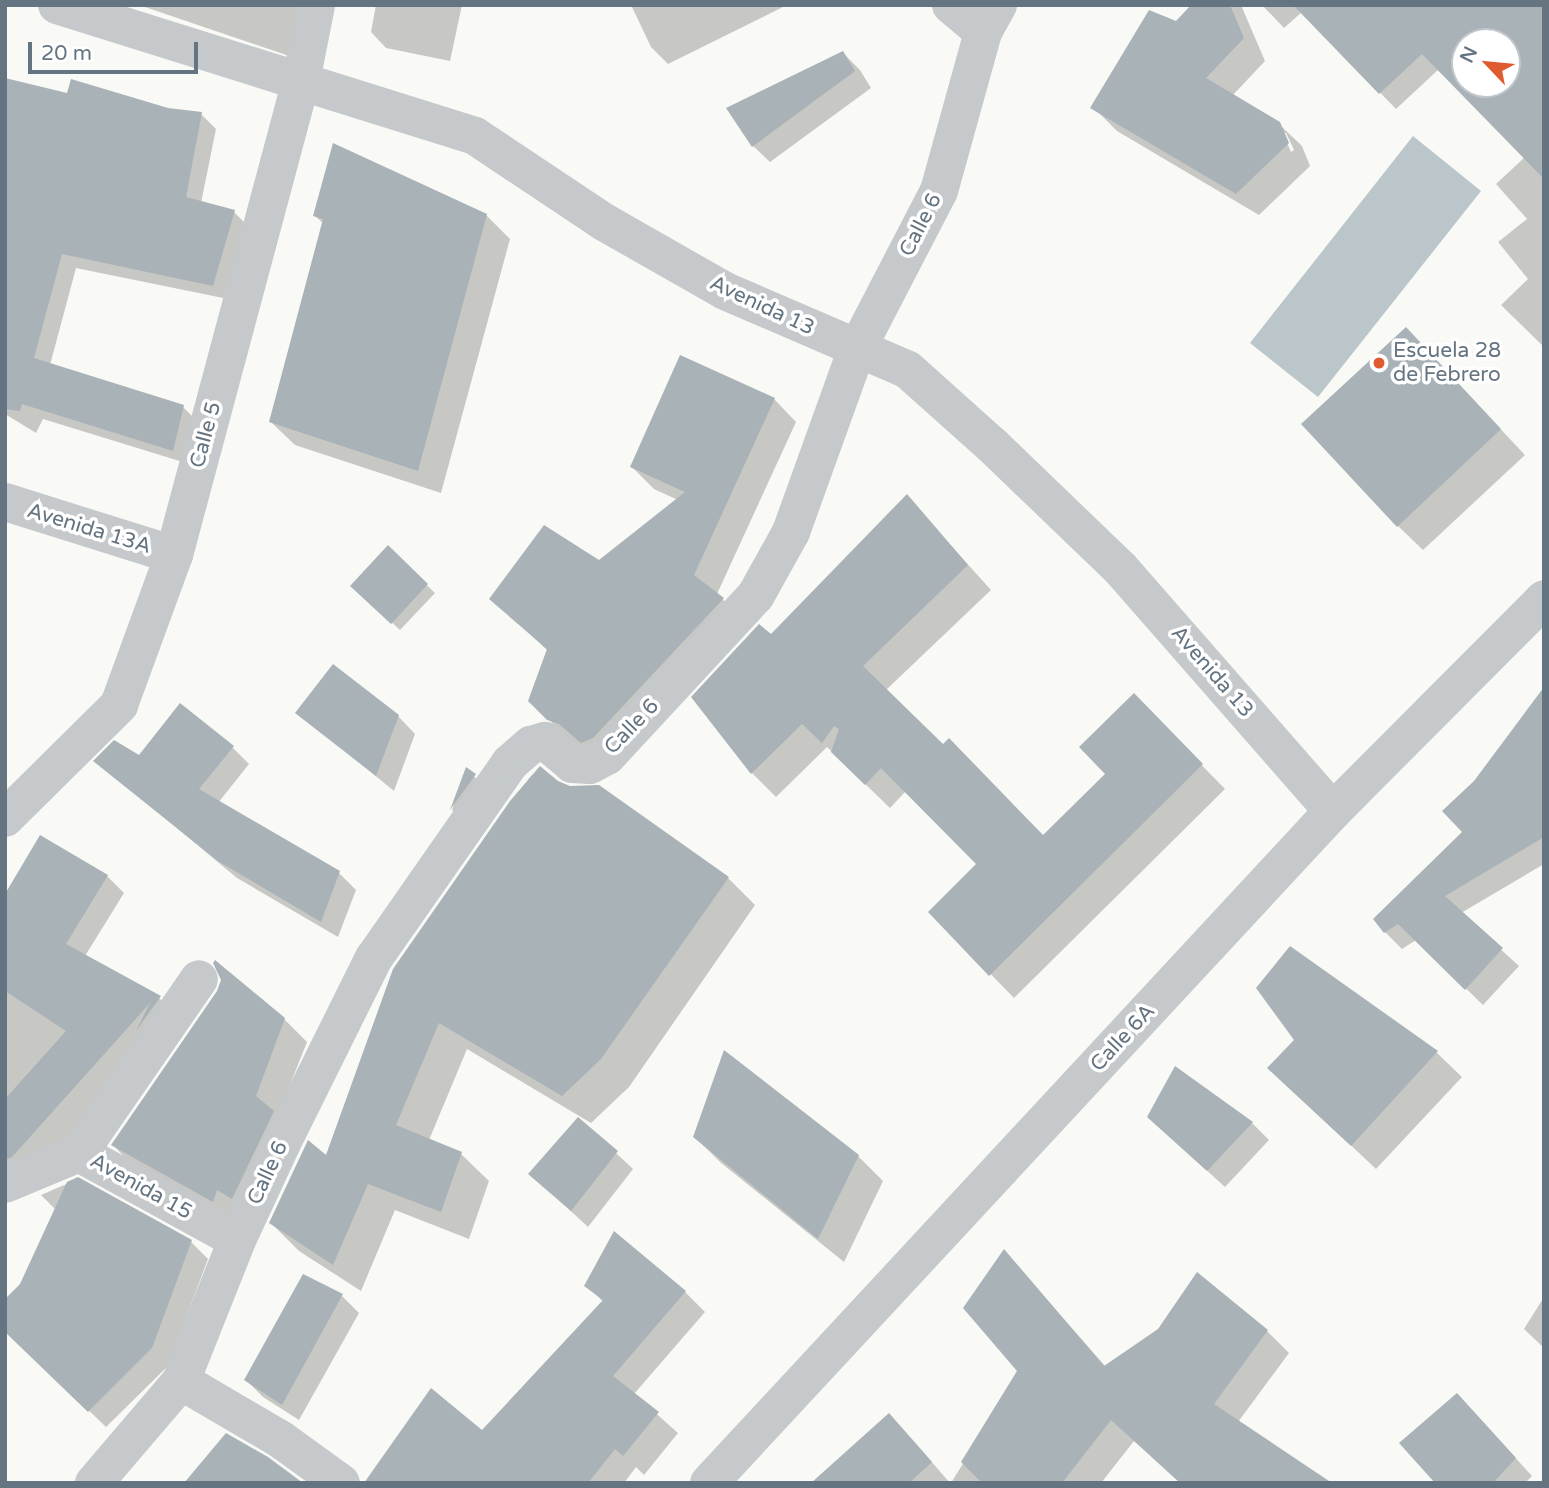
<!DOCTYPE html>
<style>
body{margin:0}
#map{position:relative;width:1549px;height:1488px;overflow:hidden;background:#f9f9f6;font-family:"Varela Round",sans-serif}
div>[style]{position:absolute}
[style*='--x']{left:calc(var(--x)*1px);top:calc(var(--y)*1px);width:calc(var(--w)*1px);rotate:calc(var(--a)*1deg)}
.water>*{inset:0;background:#bbc6ca}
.shadow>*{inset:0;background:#0003}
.building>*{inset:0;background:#a8b2b7}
.minor>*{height:38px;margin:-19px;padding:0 19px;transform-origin:19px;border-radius:19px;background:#c5c9cc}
.dots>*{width:19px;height:19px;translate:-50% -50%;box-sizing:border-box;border:4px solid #fff;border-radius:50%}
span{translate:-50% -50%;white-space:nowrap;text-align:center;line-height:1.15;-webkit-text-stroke:7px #fff;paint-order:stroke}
.street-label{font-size:21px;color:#647481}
.poi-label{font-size:21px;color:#647481}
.left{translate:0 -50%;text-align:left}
.frame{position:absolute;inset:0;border:7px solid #647481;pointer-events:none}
.north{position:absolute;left:1451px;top:28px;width:70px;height:70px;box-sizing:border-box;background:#fff;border:2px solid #c1c7cd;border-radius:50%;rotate:296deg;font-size:19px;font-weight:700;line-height:28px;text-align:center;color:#647481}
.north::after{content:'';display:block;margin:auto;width:24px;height:32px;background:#e05a2f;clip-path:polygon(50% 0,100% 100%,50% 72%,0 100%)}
.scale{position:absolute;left:28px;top:42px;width:170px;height:32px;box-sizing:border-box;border:4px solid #647481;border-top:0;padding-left:9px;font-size:21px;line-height:24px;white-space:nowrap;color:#647481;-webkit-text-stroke:5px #fff;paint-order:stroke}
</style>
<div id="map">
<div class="water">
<div style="clip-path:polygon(1413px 136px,1481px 191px,1318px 397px,1250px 343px)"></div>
</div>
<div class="shadow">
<div style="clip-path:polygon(139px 5px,310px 5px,295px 58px)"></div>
<div style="clip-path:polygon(376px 5px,462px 5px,450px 61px,386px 48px,371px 32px)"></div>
<div style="clip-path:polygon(631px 5px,785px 5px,785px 6px,668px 64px,651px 47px)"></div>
<div style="clip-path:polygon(evenodd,1194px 5px,1241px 5px,1265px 61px,1232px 96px,1279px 124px,1302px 146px,1310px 166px,1259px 215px,1117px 131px,1095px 109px,1194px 5px,1283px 133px,1286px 133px,1294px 150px,1291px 152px,1283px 133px)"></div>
<div style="clip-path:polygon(evenodd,1262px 5px,1544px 5px,1544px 347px,1501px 305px,1528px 279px,1498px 242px,1527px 219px,1496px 184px,1525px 157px,1439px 69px,1396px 109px,1302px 12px,1284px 28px,1262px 5px,1465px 42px,1507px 42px,1507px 84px,1465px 84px,1465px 42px)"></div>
<div style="clip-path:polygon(843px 53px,860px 70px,871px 88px,770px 162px,753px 146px)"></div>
<div style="clip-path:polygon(5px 80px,68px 95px,201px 114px,216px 129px,201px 203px,234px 212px,248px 226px,228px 299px,76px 268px,50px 365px,183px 407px,197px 421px,186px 463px,43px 419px,36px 433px,5px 414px)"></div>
<div style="clip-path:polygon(486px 215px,510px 239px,441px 493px,295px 445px,271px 422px,324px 224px,315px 216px)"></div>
<div style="clip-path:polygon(1430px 354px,1525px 455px,1423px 550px,1398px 526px)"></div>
<div style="clip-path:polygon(774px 399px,796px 422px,717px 594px,745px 621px,616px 760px,571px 742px,530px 700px,548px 651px,492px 599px,599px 562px,678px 500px,654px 489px,632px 467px)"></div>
<div style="clip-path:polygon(907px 497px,991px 590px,886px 690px,943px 746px,1043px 837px,1107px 774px,1134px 696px,1225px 789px,1014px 998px,930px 912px,979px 864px,906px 791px,890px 808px,827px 747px,776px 797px,752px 773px,771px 636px)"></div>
<div style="clip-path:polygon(388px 548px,435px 593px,400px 630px,361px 594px)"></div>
<div style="clip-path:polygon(1544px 699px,1544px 864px,1461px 913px,1519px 966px,1483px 1005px,1416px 940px,1402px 949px,1385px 932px,1465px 832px,1476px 782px)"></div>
<div style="clip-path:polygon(297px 712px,398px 716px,415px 734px,394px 791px)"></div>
<div style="clip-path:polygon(232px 747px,249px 764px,218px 803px,339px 873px,356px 890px,338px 937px,237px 878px,96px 761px)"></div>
<div style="clip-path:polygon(540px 768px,557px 782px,728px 878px,755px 905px,629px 1087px,591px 1123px,467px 1049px,429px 1140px,461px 1154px,489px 1181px,469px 1239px,395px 1210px,361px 1291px,299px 1251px,271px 1223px,327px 1158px,395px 970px,530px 777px)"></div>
<div style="clip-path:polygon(467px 770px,491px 792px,468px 825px,452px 810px)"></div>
<div style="clip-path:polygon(107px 876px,124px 893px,85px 956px,159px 998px,176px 1014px,81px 1151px,5px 1164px,5px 898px)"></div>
<div style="clip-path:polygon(1291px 948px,1437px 1053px,1462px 1077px,1376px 1169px,1269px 1068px,1296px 1040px)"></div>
<div style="clip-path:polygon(284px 1019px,307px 1042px,235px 1223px,135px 1168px,113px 1145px)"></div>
<div style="clip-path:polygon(1176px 1069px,1252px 1123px,1269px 1140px,1225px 1187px,1167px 1134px)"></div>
<div style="clip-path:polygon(695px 1137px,858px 1156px,883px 1181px,844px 1262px,720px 1162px)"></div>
<div style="clip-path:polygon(616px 1153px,633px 1169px,588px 1227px,531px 1174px)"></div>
<div style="clip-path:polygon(78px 1179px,191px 1242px,208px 1259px,168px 1366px,106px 1427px,5px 1330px,56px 1210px,41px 1195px)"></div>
<div style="clip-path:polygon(1004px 1251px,1106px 1367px,1267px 1331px,1289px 1353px,1238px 1422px,1134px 1441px,1101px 1483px,951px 1483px,1020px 1371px)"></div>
<div style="clip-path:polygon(587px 1285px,685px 1292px,705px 1312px,634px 1394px,678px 1433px,644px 1475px,636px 1467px,624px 1483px,366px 1483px,482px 1432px,603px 1302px)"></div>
<div style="clip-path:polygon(342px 1296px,359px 1313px,299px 1420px,263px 1397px,246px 1380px)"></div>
<div style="clip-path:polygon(1544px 1297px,1544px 1348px,1524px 1329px)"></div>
<div style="clip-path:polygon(1474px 1412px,1532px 1476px,1525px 1483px,1437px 1483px)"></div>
<div style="clip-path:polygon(910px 1437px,950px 1483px,856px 1483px)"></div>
</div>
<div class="building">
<div style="clip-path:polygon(1191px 5px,1230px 5px,1244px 38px,1206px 78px,1280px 122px,1289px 143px,1236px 194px,1090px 108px,1149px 10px,1176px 21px)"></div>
<div style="clip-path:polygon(evenodd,1293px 5px,1544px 5px,1544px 179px,1422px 54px,1379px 94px,1293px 5px,1465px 42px,1507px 42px,1507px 84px,1465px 84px,1465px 42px)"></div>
<div style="clip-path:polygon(843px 51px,855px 71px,752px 147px,726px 108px)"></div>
<div style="clip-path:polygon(5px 78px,67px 93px,71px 79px,168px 108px,202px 112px,186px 197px,235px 210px,213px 286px,62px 254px,34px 358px,184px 405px,173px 451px,22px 404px,20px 411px,5px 409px)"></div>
<div style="clip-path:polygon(333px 143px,487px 214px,418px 471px,269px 422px,323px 219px,313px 216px)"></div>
<div style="clip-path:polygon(1406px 327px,1501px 429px,1397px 527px,1301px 424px)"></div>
<div style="clip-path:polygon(680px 355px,775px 398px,694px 575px,724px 598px,593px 738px,581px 743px,559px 724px,547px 720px,528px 701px,547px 649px,489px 599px,544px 525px,599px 560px,685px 492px,630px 467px)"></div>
<div style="clip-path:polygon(907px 494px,968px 565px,863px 666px,943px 744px,949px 738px,1043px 835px,1105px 774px,1079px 747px,1134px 693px,1203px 764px,989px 976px,928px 912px,976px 864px,881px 768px,865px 785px,831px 752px,839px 729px,834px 726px,822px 743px,802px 724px,751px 774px,691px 697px,759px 624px,771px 634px)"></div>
<div style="clip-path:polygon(388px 545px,428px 584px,391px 624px,350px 586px)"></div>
<div style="clip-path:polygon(333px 664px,399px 715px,376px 776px,295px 713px)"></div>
<div style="clip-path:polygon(1544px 687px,1544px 837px,1445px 896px,1503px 948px,1465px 990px,1398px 924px,1384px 933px,1373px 919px,1462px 832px,1442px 811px,1474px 781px)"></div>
<div style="clip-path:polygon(180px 703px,234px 746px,199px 789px,340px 871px,321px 922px,218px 861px,93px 761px,114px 740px,139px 755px)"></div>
<div style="clip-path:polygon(540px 766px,558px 781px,570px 786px,599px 785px,729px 877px,601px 1059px,562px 1096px,439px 1023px,396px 1125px,462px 1152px,441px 1212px,368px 1184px,333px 1265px,269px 1223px,308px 1140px,326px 1155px,393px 969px,510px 801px)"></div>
<div style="clip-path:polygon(466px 767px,476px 774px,450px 810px)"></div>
<div style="clip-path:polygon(40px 835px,108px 875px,66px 944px,161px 996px,136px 1031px,150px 1003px,12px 1157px,5px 1160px,5px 1099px,66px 1031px,5px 991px,5px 894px)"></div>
<div style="clip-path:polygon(1290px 946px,1438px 1051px,1351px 1146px,1267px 1068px,1294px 1040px,1256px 988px)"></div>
<div style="clip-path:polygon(215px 960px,285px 1018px,256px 1096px,274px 1111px,232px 1199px,217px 1190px,213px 1202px,111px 1145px,217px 991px,221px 980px,213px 963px)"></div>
<div style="clip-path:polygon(724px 1050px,859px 1155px,818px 1239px,693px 1137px)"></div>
<div style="clip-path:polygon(1175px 1066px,1253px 1122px,1207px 1171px,1147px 1117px)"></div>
<div style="clip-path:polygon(578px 1117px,618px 1151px,571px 1211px,528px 1174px)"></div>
<div style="clip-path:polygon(78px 1177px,192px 1240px,152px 1348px,88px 1412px,5px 1332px,5px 1299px,20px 1284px,67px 1182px)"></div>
<div style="clip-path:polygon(614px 1231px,686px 1291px,613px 1376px,659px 1412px,623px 1456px,615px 1449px,588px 1483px,364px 1483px,431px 1388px,482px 1430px,603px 1300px,584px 1286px)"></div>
<div style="clip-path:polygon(1004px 1249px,1104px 1366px,1158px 1329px,1197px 1272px,1268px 1330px,1214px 1404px,1332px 1483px,1180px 1483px,1111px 1420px,1062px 1483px,982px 1483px,961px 1462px,1017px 1371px,963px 1308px)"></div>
<div style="clip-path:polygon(303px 1274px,343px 1294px,282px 1405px,244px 1380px)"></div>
<div style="clip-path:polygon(1457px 1393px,1516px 1458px,1493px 1483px,1435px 1483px,1399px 1443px)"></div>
<div style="clip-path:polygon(889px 1413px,932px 1462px,909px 1483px,811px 1483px)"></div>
<div style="clip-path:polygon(226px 1433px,268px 1457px,303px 1483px,184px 1483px)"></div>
</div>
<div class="minor">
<div style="--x:57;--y:5;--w:438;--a:17.4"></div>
<div style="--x:475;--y:136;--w:155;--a:33.7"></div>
<div style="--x:604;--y:222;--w:139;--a:29.7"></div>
<div style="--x:725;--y:291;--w:199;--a:23.3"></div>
<div style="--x:908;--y:370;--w:113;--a:41.8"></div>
<div style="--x:992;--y:445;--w:178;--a:43.9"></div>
<div style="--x:1120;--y:568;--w:323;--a:48.8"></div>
<div style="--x:951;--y:5;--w:42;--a:40.2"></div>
<div style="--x:5;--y:502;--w:177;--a:17.4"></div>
<div style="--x:5;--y:818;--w:161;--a:-44.7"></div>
<div style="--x:119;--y:705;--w:160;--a:-69.9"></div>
<div style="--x:174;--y:555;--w:491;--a:-75"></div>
<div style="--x:301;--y:81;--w:77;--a:-78.8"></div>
<div style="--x:79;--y:1153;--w:211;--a:-55.4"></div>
<div style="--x:5;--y:1184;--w:80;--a:-22.7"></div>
<div style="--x:79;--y:1153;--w:180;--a:28.8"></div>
<div style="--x:181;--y:1381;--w:115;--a:30.4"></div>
<div style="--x:280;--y:1439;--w:75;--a:35.8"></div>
<div style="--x:94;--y:1483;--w:134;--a:-49.5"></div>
<div style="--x:181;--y:1381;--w:152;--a:-68.3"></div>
<div style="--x:237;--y:1240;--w:105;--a:-65.1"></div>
<div style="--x:281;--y:1145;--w:209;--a:-63.6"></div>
<div style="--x:374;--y:958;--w:238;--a:-55.1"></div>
<div style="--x:510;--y:763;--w:28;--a:-41"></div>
<div style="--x:531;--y:745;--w:15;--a:-16"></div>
<div style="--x:545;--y:741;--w:35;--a:40"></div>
<div style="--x:572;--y:764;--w:18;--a:3"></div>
<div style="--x:590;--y:765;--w:19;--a:-28"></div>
<div style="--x:607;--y:756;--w:219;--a:-47.2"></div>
<div style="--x:756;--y:595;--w:72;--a:-60.9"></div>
<div style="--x:791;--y:532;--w:195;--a:-70.2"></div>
<div style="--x:857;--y:349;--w:178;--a:-62.6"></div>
<div style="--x:939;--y:191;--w:165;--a:-74.5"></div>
<div style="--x:983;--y:32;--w:31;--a:-61"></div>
<div style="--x:709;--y:1483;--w:917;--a:-47.12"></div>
<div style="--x:1333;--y:811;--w:299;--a:-45.1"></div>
</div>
<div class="dots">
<div style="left:1379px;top:363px;background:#e05a2f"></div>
</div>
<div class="street-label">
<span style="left:921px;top:225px;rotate:-63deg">Calle 6</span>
<span style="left:762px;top:306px;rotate:25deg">Avenida 13</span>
<span style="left:206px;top:435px;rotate:-75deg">Calle 5</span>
<span style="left:89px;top:529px;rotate:17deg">Avenida 13A</span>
<span style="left:1212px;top:672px;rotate:49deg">Avenida 13</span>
<span style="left:632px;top:727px;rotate:-46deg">Calle 6</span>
<span style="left:1123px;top:1038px;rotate:-47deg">Calle 6A</span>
<span style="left:268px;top:1173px;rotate:-65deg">Calle 6</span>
<span style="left:141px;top:1187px;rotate:29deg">Avenida 15</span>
</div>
<div class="poi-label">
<span class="left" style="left:1393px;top:363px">Escuela 28<br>de Febrero</span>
</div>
<div class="frame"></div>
<div class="north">N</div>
<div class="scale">20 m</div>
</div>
